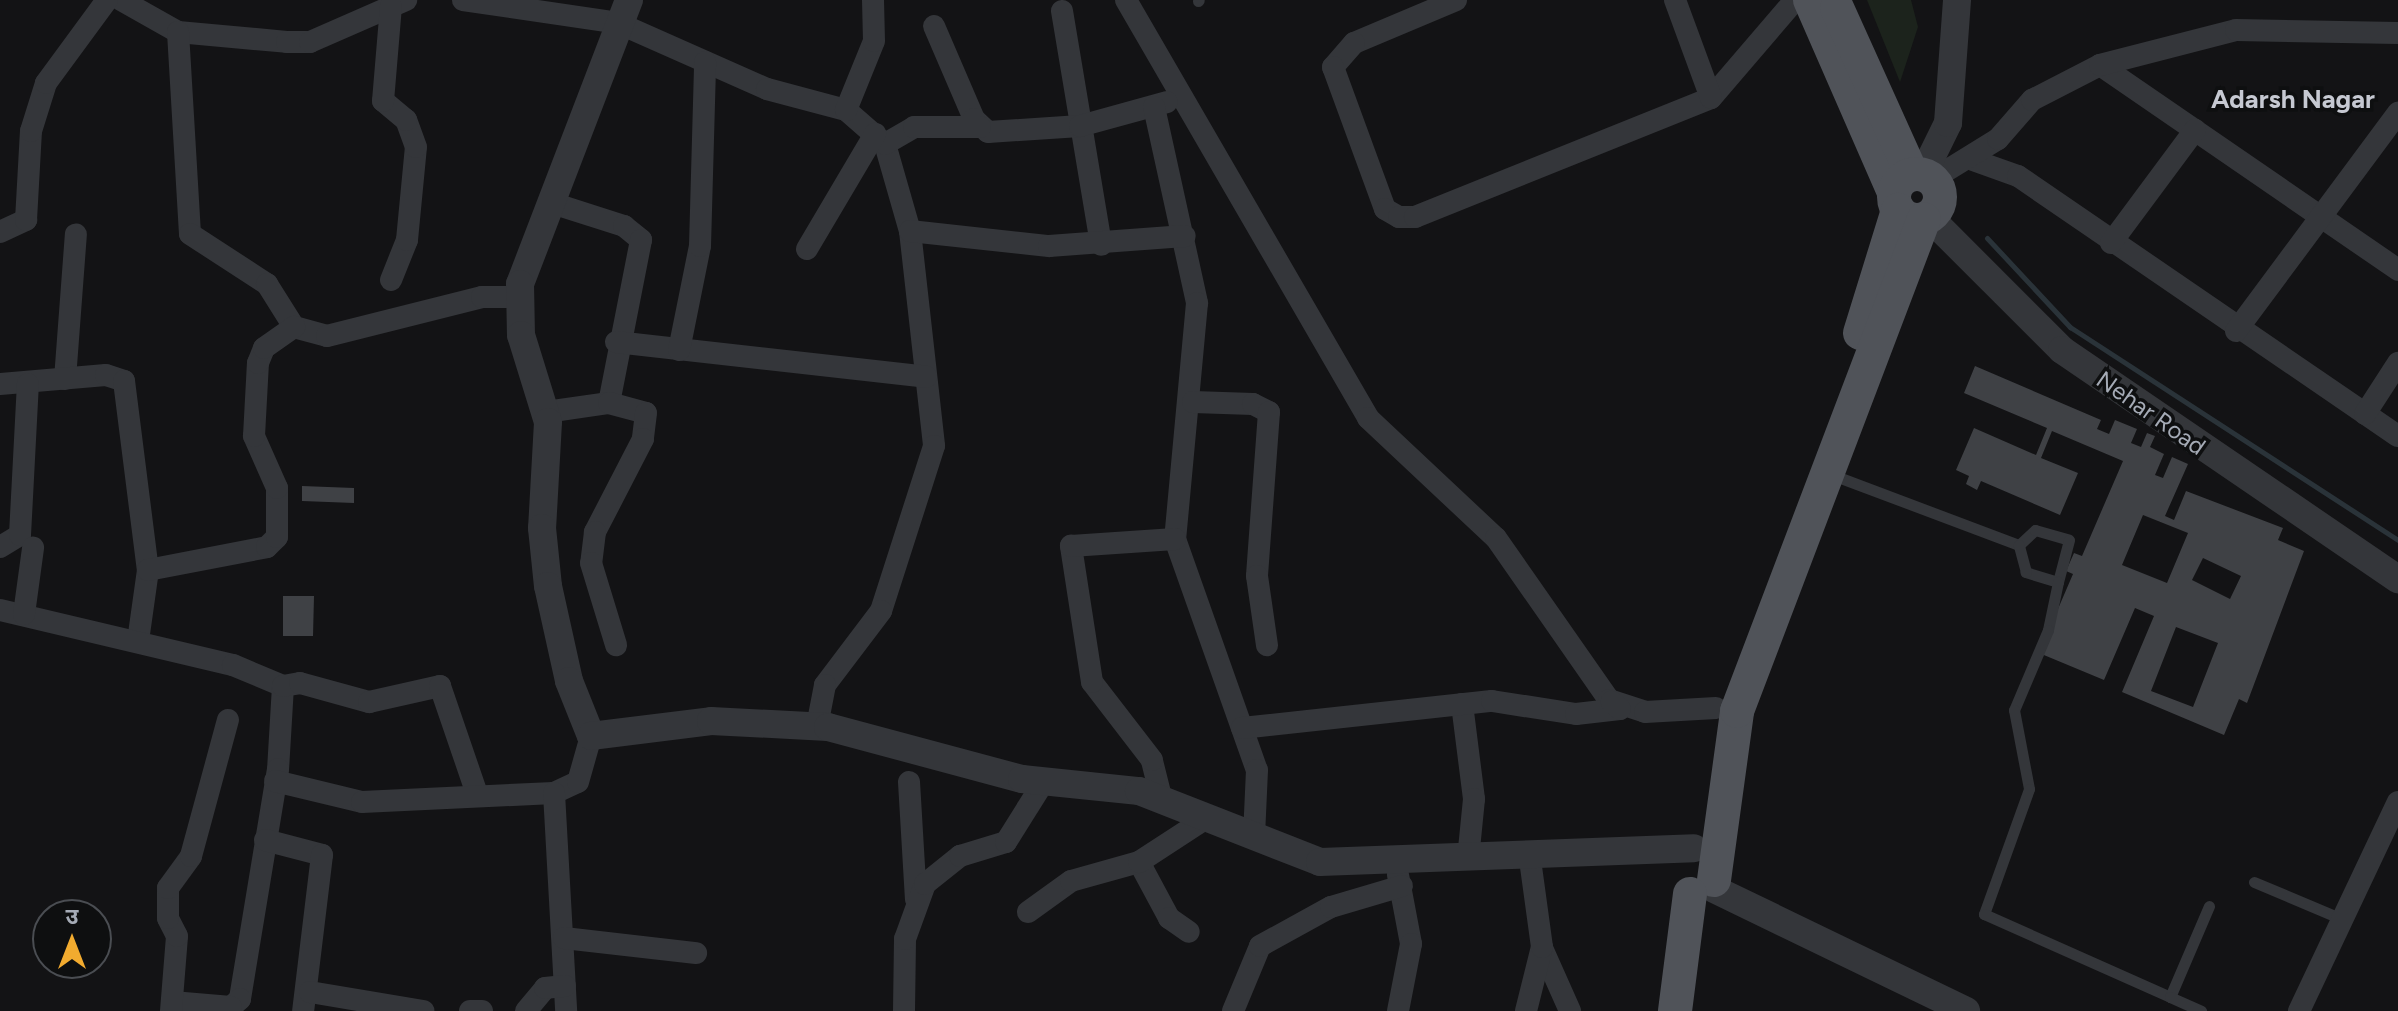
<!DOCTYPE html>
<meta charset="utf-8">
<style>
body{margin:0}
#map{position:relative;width:2398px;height:1011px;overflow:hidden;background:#131315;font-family:Figtree,"Noto Sans Devanagari",sans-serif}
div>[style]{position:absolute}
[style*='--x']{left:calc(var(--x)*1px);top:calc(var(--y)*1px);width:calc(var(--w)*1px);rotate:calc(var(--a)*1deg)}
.green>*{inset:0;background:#1c231c}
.stream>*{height:5px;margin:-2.5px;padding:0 2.5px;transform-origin:2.5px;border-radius:2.5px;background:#2a3339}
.building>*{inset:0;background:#3f4145}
.service>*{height:11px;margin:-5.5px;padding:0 5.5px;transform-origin:5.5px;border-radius:5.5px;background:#34363a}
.minor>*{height:22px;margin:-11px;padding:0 11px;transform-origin:11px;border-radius:11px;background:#34363a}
.tertiary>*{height:28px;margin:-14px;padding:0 14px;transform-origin:14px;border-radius:14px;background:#34363a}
.primary>*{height:34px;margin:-17px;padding:0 17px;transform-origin:17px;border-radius:17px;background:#505359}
.primary>.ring{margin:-17px;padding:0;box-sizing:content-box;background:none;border:34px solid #505359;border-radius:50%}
span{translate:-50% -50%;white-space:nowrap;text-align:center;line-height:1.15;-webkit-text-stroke:7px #0e0f10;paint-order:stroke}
.street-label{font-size:24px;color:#a5abb6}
.neighbourhood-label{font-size:26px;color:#c6c9d2;font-weight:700}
.north{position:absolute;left:32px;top:899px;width:80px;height:80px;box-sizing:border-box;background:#0e0f10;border:2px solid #4a4d52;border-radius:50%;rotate:0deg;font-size:22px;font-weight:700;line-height:32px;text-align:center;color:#a5abb6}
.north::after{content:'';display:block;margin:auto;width:28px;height:36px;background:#f2ab2f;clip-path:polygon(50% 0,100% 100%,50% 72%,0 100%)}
</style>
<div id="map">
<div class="green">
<div style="clip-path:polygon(1867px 0,1911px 0,1918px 27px,1900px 82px)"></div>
</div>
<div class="stream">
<div style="--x:1987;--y:238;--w:122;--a:47"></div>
<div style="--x:2070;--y:327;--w:391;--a:33"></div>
</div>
<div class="building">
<div style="clip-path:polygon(evenodd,1975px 366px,2101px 420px,2097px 429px,2109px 434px,2115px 420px,2137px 429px,2131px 443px,2141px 447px,2147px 433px,2155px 436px,2150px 447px,2164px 454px,2155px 475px,2163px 478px,2172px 457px,2188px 464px,2165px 516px,2174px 520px,2186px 491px,2283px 528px,2278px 540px,2304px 551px,2247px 703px,2239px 699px,2224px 735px,2122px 692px,2154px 616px,2135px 608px,2104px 680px,2039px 653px,2073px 574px,2066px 571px,2074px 553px,2082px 556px,2123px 461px,2052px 431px,2041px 458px,2078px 473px,2060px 515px,1981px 481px,1977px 490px,1966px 484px,1969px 476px,1956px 470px,1974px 428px,2036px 455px,2047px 428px,1964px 393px,1975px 366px,2143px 515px,2188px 533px,2167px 583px,2122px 565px,2143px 515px,1975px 366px,2203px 558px,2241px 576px,2230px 599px,2192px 580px,2203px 558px,1975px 366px,2176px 627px,2218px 643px,2193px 707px,2151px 691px,2176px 627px)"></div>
<div style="clip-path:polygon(302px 486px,354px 488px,354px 503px,302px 501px)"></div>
<div style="clip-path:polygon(283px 596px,314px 596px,313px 636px,283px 636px)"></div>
</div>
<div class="service">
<div style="--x:1198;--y:1;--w:1;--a:-45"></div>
<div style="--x:1830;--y:474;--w:202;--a:20.6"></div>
<div style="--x:2019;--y:545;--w:22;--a:-43"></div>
<div style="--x:2035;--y:530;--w:35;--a:16"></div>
<div style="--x:2069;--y:540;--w:43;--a:104.7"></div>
<div style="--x:2058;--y:582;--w:34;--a:-163"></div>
<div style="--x:2026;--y:572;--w:28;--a:-105"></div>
<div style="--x:2058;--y:582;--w:49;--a:101.8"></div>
<div style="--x:2048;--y:630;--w:87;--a:113"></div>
<div style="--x:2014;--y:710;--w:80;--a:79.2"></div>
<div style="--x:2029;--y:789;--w:133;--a:109.8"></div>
<div style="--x:1984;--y:914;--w:204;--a:24"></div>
<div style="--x:2170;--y:997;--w:99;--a:-66.8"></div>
<div style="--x:2254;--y:882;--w:95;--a:22.8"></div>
<div style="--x:2170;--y:997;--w:34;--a:24"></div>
</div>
<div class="minor">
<div style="--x:121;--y:0;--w:65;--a:29.3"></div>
<div style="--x:178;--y:32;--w:109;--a:5.2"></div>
<div style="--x:287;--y:42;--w:23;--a:0"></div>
<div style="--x:310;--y:42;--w:105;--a:-23.6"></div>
<div style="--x:463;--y:0;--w:157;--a:8.4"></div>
<div style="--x:618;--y:23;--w:163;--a:23.9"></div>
<div style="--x:767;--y:89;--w:82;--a:14.9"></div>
<div style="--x:846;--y:110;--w:52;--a:41.1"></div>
<div style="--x:885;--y:144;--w:91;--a:74"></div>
<div style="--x:910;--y:231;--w:216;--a:83.6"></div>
<div style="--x:934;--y:446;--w:173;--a:107.8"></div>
<div style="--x:881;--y:611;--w:93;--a:127.1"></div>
<div style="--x:825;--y:685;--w:42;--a:101"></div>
<div style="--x:1126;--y:0;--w:483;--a:59.9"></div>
<div style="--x:1368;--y:418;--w:175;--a:43.2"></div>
<div style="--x:1496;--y:538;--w:198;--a:55.1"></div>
<div style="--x:1609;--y:700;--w:38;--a:18"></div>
<div style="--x:1645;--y:712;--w:71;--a:-3.2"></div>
<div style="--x:1456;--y:0;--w:111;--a:157.1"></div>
<div style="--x:1354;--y:43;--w:32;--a:131"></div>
<div style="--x:1333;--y:67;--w:151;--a:69.9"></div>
<div style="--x:1385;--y:209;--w:16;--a:30"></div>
<div style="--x:1399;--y:217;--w:16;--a:0"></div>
<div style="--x:1415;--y:217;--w:319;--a:-21.9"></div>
<div style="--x:1711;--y:98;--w:129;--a:-49.4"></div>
<div style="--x:1675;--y:0;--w:104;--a:69.8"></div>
<div style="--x:1062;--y:11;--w:237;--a:80.5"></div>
<div style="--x:934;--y:26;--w:101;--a:66.7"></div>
<div style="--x:974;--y:119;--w:19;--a:43"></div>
<div style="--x:988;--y:132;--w:92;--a:-3.7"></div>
<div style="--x:1080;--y:126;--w:90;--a:-15.4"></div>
<div style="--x:178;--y:32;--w:202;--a:86.6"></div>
<div style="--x:190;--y:234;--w:92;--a:33"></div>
<div style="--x:267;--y:284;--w:51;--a:57.9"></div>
<div style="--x:294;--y:327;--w:34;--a:15"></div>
<div style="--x:327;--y:336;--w:160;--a:-14.1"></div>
<div style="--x:482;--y:297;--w:38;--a:0"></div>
<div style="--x:2100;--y:65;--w:362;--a:34.5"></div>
<div style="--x:1154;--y:107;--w:201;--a:77.6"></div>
<div style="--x:1197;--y:303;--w:237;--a:95.3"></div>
<div style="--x:1175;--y:539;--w:245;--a:70.5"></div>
<div style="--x:1257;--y:770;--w:66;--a:92.6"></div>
<div style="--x:846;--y:110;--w:74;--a:-67.9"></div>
<div style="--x:874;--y:41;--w:41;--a:-91.4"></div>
<div style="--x:885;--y:144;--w:34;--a:-30"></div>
<div style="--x:914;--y:127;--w:66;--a:0"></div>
<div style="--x:1970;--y:159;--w:51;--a:19.5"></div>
<div style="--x:2018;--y:176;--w:460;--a:34.4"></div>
<div style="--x:1933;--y:179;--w:76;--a:-31.6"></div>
<div style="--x:1998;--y:139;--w:52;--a:-48.9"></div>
<div style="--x:2032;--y:100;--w:76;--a:-27.2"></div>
<div style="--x:2100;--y:65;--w:140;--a:-14.4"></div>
<div style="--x:2236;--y:30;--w:162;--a:1.1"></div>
<div style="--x:552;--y:203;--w:76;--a:17.7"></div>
<div style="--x:624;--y:226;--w:22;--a:39"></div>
<div style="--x:641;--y:240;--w:166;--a:101.1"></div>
<div style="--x:910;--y:231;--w:140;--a:6.2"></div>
<div style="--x:1049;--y:246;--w:136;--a:-4.2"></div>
<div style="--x:0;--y:232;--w:29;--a:-25"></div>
<div style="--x:26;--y:220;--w:89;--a:-86.8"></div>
<div style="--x:31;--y:131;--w:50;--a:-72.6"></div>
<div style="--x:46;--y:83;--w:103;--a:-53.7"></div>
<div style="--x:2111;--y:243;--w:141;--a:-53.4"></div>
<div style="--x:807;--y:249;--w:134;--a:-59.4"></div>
<div style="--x:391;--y:280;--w:43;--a:-68.2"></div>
<div style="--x:407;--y:240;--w:93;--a:-84.5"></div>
<div style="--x:416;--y:147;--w:29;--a:-110"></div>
<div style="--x:406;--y:120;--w:30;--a:-140"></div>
<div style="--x:383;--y:101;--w:95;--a:-85.2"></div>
<div style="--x:2236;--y:331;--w:272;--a:-53.4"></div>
<div style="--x:616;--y:342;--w:312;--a:6.4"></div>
<div style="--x:679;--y:350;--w:106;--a:-78.6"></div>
<div style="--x:700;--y:246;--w:184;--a:-88.4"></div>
<div style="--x:65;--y:379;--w:145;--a:-85.7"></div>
<div style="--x:0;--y:384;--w:106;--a:-4.9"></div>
<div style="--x:106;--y:375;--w:19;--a:18"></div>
<div style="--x:124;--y:381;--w:191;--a:82.8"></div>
<div style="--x:148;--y:570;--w:72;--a:98"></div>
<div style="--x:1193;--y:402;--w:60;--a:1.9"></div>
<div style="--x:1253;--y:404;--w:18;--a:27"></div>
<div style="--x:1269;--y:412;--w:164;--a:94.2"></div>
<div style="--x:1257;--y:576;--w:70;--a:81.8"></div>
<div style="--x:546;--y:412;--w:64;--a:-8.1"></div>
<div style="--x:609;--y:403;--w:38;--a:15"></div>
<div style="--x:646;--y:413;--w:26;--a:97"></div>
<div style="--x:643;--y:439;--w:105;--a:117.3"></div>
<div style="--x:595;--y:532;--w:31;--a:97"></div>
<div style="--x:591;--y:563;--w:86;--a:73"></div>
<div style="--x:2365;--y:414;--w:61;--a:-57.1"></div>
<div style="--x:0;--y:547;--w:23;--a:-31"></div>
<div style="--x:20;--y:535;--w:151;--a:-87"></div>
<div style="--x:148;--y:570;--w:121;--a:-10.9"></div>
<div style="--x:267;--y:547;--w:14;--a:-45"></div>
<div style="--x:277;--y:537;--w:49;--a:-90"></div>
<div style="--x:277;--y:488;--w:57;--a:-113.9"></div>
<div style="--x:254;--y:436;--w:73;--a:-86.9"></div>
<div style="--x:258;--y:363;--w:16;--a:-68"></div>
<div style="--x:264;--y:348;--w:37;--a:-35"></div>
<div style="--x:0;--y:610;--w:239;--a:13.3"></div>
<div style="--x:233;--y:665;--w:54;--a:22.8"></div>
<div style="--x:283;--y:686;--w:83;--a:93.4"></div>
<div style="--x:278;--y:769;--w:233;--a:99.4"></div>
<div style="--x:240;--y:999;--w:12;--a:138"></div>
<div style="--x:231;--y:1007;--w:59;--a:-175.2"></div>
<div style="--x:24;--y:614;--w:67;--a:-82.2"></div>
<div style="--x:283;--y:686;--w:17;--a:-10"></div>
<div style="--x:300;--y:683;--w:72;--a:15.4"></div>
<div style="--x:369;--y:702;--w:73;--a:-12.7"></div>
<div style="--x:440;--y:686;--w:114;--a:71.1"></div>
<div style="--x:1462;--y:704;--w:96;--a:82.8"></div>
<div style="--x:1474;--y:799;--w:60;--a:95.7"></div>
<div style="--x:1242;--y:728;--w:251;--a:-6.2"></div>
<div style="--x:1492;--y:701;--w:85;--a:8.8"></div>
<div style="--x:1576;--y:714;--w:44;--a:-6.5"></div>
<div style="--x:1620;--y:709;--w:11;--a:-139"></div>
<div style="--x:275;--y:781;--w:89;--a:13.6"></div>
<div style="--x:362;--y:802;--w:192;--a:-2.7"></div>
<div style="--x:554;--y:793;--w:26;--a:-25"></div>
<div style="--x:578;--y:782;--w:48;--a:-74.2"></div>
<div style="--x:909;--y:782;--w:117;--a:86.6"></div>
<div style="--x:554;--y:793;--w:218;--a:86.8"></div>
<div style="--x:1161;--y:797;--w:38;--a:-104"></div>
<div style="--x:1152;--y:760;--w:98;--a:-127.6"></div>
<div style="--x:1092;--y:682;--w:138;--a:-98.8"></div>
<div style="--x:1071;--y:546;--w:104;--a:-3.9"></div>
<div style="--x:265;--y:840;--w:59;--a:14.7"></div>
<div style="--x:322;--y:855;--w:157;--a:96.9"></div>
<div style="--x:1139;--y:862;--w:64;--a:61.8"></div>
<div style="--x:1169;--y:918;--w:24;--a:35"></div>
<div style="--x:1398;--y:875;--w:70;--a:79.3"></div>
<div style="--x:1411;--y:944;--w:68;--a:101"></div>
<div style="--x:1028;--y:912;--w:53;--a:-35.8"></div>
<div style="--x:1071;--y:881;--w:71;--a:-15.6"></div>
<div style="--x:1139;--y:862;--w:79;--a:-33.1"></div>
<div style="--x:564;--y:938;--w:133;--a:6.5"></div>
<div style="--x:1542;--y:948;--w:69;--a:66"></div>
<div style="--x:310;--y:992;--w:115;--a:9.5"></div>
<div style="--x:171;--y:1011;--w:75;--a:-85.4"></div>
<div style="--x:177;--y:936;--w:20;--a:-117"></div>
<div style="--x:168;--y:918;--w:30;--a:-90"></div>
<div style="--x:168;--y:888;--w:39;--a:-54"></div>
<div style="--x:191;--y:856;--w:141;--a:-74.8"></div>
<div style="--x:470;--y:1011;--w:12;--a:0"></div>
<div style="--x:526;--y:1011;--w:30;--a:-50"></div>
<div style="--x:545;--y:988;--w:20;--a:-6"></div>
<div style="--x:904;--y:1011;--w:72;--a:-89.2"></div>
<div style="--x:905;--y:939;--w:59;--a:-70"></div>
<div style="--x:925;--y:884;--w:45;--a:-38.7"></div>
<div style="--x:960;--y:856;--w:48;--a:-16.9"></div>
<div style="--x:1006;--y:842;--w:70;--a:-57.9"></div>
<div style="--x:1233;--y:1011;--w:70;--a:-67.4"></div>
<div style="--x:1260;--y:946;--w:81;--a:-28.8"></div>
<div style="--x:1331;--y:907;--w:74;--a:-16.5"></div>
<div style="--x:1526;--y:1011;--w:66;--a:-76"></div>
<div style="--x:1542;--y:947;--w:96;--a:-97.8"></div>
<div style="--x:2299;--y:1011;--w:231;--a:-64.7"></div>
</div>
<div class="tertiary">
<div style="--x:629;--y:0;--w:304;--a:111"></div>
<div style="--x:520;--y:284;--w:51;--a:88.9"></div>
<div style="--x:521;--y:335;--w:91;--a:72.8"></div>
<div style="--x:548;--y:422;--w:106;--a:93.2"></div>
<div style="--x:542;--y:528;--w:58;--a:84.1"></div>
<div style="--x:548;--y:586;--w:97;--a:77.5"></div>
<div style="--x:569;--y:681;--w:59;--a:68.2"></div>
<div style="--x:591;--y:736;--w:121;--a:-7.1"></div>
<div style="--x:711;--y:721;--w:117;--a:2.9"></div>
<div style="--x:828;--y:727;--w:201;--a:15"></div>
<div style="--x:1022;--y:779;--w:118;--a:5.9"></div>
<div style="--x:1139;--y:791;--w:194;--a:21.4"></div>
<div style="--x:1320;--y:862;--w:374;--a:-2.1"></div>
<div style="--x:1923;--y:174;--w:57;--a:-63.9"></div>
<div style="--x:1948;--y:123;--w:123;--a:-85.8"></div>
<div style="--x:1929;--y:217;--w:188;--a:45"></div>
<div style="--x:2062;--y:350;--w:407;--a:34.3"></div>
<div style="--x:1714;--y:889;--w:280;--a:25.8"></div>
</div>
<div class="primary">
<div style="--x:1810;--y:0;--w:210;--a:66.4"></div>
<div style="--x:1837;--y:8;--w:182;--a:65.7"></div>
<div class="ring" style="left:1894px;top:174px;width:12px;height:12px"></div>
<div style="--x:1860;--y:333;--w:129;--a:-72.8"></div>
<div style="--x:1714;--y:880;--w:171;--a:-82.2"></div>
<div style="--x:1737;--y:711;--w:526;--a:-69.19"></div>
<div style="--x:1675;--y:1011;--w:118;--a:-82.7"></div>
</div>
<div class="street-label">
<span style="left:2151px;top:413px;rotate:35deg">Nehar Road</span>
</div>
<div class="neighbourhood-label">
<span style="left:2293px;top:100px">Adarsh Nagar</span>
</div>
<div class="north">उ</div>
</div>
